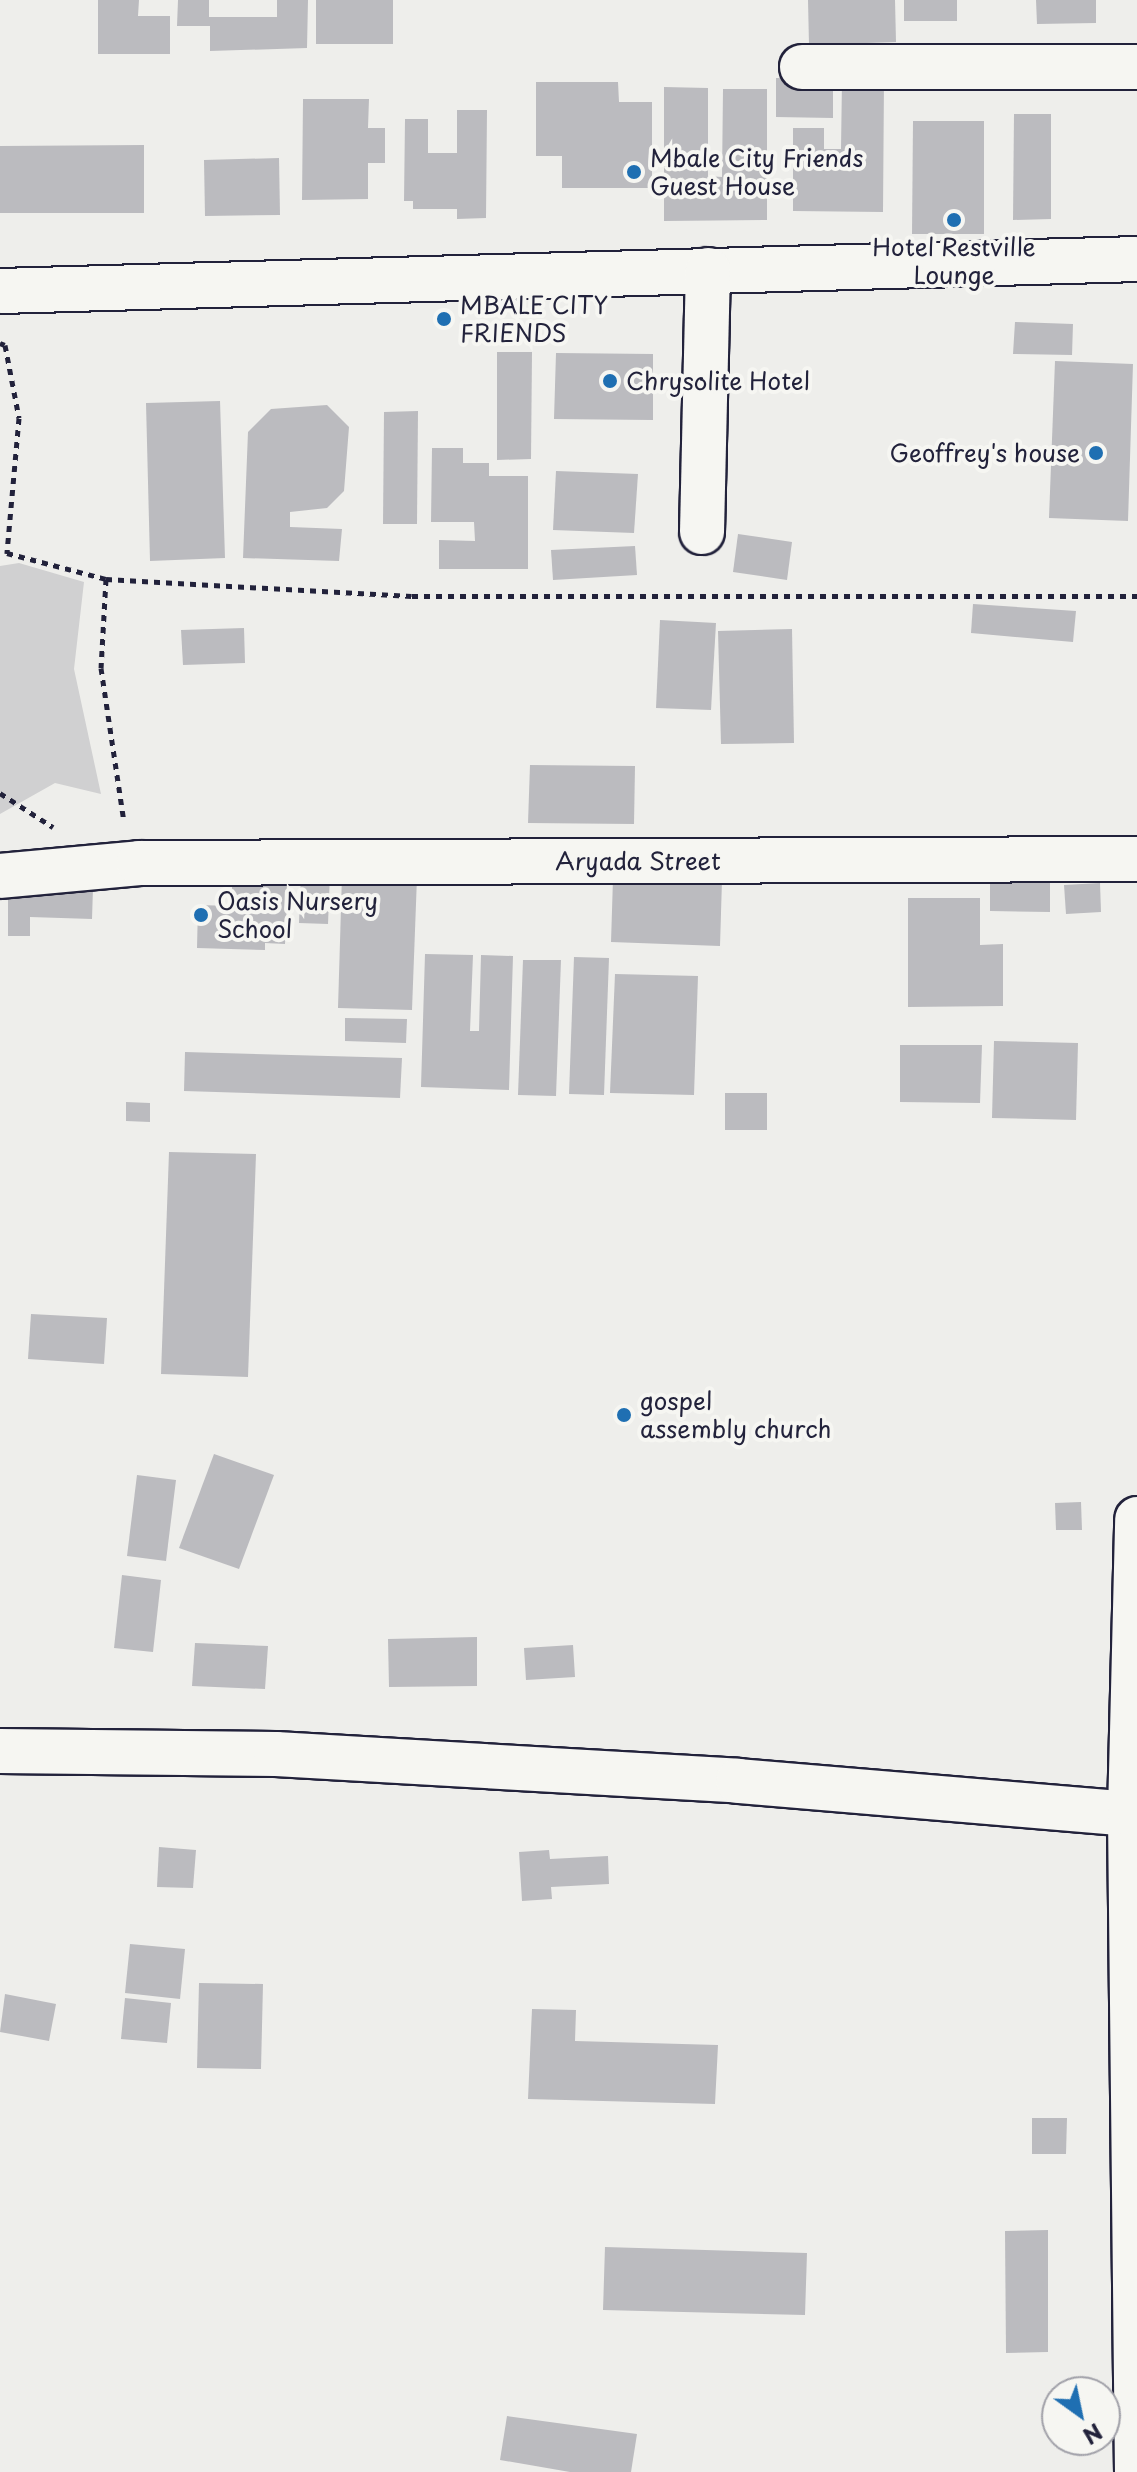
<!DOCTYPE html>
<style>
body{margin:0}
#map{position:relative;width:1137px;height:2472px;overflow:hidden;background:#eeeeeb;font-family:"Playpen Sans",sans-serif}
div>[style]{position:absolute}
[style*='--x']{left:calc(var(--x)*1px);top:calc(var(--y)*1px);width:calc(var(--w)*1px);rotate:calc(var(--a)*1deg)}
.green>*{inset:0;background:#d0d0d1}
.building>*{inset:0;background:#bbbbbf}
.path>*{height:5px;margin-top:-2.5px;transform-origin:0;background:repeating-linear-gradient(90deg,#22223b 0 6px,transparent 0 12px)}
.roads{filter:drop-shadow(2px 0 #22223b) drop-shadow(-2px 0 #22223b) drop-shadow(0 2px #22223b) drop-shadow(0 -2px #22223b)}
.minor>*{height:44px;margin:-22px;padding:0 22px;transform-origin:22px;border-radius:22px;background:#f6f6f2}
.dots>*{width:22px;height:22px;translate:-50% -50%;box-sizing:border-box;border:4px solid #f6f6f2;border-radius:50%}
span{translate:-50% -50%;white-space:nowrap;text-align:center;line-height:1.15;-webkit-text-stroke:8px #f6f6f2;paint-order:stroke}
.poi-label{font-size:24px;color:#22223b}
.left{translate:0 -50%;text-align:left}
.right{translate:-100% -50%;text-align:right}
.street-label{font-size:24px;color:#22223b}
.north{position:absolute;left:1041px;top:2376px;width:80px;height:80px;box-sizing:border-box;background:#f6f6f2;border:2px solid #a1a1a9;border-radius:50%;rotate:147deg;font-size:22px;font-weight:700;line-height:32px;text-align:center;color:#22223b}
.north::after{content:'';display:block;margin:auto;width:28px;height:36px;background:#1f6fb2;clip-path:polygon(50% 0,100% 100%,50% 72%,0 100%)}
</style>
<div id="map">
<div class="green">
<div style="clip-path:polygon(19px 563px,84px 582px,74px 669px,101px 794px,55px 783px,0 814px,0 566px)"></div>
</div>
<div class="building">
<div style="clip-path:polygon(98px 0,139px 0,138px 16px,170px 16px,170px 54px,98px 54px)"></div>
<div style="clip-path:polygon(178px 0,209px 0,209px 17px,277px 17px,277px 0,308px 0,307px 48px,210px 51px,210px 26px,177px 26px)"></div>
<div style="clip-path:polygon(316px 0,393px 0,393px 44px,316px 44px)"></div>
<div style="clip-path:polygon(808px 0,895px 0,896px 42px,809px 45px)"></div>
<div style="clip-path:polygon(904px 0,957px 0,957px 21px,904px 21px)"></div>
<div style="clip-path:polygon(1036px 0,1096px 0,1096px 23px,1037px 24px)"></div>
<div style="clip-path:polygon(776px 78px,833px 78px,833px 118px,776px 117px)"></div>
<div style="clip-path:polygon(842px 80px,884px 80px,883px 212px,793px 211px,793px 128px,824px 128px,824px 149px,841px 149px)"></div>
<div style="clip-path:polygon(536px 82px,618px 82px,619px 102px,652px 102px,652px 188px,562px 188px,562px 156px,536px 156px)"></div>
<div style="clip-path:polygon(664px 87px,708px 88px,708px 176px,722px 177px,723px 89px,767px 89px,767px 220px,664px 221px)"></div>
<div style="clip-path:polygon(303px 99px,369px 99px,368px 128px,385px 128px,385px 163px,368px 163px,368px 199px,302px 200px)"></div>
<div style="clip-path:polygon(457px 110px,487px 110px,486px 218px,457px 219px,457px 209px,413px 209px,413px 201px,404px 201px,405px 119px,428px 119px,428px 153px,457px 153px)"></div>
<div style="clip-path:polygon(1014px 114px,1051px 114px,1051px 219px,1013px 220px)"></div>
<div style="clip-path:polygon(913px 121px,984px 121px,984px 234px,912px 234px)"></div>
<div style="clip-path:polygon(144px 145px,144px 213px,0 213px,0 146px)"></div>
<div style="clip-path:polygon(279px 158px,280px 215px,205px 216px,204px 160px)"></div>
<div style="clip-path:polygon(1015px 322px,1073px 324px,1072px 355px,1013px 354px)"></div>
<div style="clip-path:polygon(497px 352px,532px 352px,531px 459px,497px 460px)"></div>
<div style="clip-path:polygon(556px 353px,653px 354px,653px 420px,554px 419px)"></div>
<div style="clip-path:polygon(1055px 361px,1133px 364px,1128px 521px,1049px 518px)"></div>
<div style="clip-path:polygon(220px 401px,225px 558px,150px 561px,146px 403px)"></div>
<div style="clip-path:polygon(327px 405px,349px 427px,344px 491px,327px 508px,290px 512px,290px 527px,342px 529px,339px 561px,243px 558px,248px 432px,271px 409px)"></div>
<div style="clip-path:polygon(418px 411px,417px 524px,383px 524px,384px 412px)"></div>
<div style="clip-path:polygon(432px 448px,463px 448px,463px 463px,489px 463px,489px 476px,528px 476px,528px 569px,439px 569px,439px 540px,475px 541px,474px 522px,431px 522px)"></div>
<div style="clip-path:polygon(556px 471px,638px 474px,634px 533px,553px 530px)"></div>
<div style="clip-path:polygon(738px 534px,792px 542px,787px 580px,733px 572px)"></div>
<div style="clip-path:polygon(635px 546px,637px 575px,553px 580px,551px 550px)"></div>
<div style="clip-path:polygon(973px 604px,1076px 611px,1073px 642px,971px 633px)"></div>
<div style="clip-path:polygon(660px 620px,716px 623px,711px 710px,656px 708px)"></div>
<div style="clip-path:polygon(244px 628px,245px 663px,183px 665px,181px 630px)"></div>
<div style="clip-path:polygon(792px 629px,794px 743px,721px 744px,718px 631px)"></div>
<div style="clip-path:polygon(530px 765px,635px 766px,634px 824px,528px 823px)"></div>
<div style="clip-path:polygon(301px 873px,330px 874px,328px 924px,299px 923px)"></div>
<div style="clip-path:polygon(342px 875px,417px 877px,412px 1010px,338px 1008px)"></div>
<div style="clip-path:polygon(613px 879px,722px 880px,720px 946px,611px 942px)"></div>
<div style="clip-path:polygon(232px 880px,288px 882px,285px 944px,265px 943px,265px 950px,197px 948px,198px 905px,232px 906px)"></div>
<div style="clip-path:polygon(1050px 880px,1050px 912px,990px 911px,990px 881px)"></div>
<div style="clip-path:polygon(1100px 883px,1101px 912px,1066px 914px,1064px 885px)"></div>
<div style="clip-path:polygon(8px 886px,93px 888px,92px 919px,30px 917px,30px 936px,8px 936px)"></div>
<div style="clip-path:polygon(908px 898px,980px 898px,980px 945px,1003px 944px,1003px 1006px,908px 1007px)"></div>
<div style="clip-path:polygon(425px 954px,473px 955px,470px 1031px,479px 1031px,481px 955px,513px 956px,509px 1090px,421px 1087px)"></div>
<div style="clip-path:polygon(574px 957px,609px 958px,604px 1095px,569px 1094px)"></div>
<div style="clip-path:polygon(523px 960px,561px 960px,556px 1096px,518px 1095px)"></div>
<div style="clip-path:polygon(615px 974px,698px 976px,694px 1095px,610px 1093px)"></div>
<div style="clip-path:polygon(345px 1018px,407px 1019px,406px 1043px,345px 1041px)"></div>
<div style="clip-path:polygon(994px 1041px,1078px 1043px,1076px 1120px,992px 1118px)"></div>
<div style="clip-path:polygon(900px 1045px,982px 1045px,980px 1103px,900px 1102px)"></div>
<div style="clip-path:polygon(185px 1052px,402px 1058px,400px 1098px,184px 1091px)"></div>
<div style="clip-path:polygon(725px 1093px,767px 1093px,767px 1130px,725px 1130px)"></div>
<div style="clip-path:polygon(126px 1102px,150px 1103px,150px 1122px,126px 1121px)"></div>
<div style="clip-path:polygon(169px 1152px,256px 1154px,248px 1377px,161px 1374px)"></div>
<div style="clip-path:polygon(31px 1314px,107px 1318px,104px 1364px,28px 1359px)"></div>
<div style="clip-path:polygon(214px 1454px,274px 1475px,239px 1569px,179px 1548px)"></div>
<div style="clip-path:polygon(137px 1475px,176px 1480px,166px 1561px,127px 1556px)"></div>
<div style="clip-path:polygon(1081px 1502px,1082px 1530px,1056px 1530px,1055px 1503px)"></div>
<div style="clip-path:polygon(122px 1575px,161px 1580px,153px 1652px,114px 1648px)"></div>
<div style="clip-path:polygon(477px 1637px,477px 1686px,389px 1687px,388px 1639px)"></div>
<div style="clip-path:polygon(195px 1643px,268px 1646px,265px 1689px,192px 1686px)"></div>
<div style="clip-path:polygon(573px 1645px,575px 1677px,526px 1680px,524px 1648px)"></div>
<div style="clip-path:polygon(159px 1847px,196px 1850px,193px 1888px,157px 1887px)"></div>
<div style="clip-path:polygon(549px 1850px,550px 1859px,608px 1856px,609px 1884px,551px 1887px,552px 1899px,522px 1901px,519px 1852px)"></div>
<div style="clip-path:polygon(130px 1944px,185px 1949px,180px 1999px,125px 1993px)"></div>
<div style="clip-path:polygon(199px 1983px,263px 1984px,261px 2069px,197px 2068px)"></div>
<div style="clip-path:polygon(5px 1994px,56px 2004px,49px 2041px,0 2032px)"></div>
<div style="clip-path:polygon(125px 1998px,171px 2003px,167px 2043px,121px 2039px)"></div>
<div style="clip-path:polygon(532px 2009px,576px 2010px,575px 2041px,718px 2045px,715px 2104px,528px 2099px)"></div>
<div style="clip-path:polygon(1032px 2118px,1067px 2118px,1066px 2154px,1032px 2154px)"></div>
<div style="clip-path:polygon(1048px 2230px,1048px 2352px,1006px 2353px,1005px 2231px)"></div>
<div style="clip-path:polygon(605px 2247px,807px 2253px,805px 2315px,603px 2310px)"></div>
<div style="clip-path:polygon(507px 2416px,637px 2434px,631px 2472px,570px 2472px,500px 2460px)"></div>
</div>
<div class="path">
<div style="--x:0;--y:343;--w:5;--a:22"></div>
<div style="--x:5;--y:345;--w:74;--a:79.1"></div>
<div style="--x:19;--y:418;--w:136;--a:95.1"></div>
<div style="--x:7;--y:553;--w:102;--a:14.7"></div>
<div style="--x:106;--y:579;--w:89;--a:93.2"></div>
<div style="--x:101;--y:668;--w:155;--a:81.5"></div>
<div style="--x:106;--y:579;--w:306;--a:3.2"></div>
<div style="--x:412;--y:596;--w:725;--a:0"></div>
<div style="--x:0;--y:793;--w:63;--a:32.7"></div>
</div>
<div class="roads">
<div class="minor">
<div style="--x:802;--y:67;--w:335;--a:0"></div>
<div style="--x:0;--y:291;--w:1137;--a:-1.61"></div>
<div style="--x:702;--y:532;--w:262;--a:-88.7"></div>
<div style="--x:0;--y:876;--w:140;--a:-5.3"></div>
<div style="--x:139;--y:863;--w:998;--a:-0.23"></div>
<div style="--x:0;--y:1751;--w:276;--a:0.6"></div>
<div style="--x:276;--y:1754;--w:463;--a:3.3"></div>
<div style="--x:738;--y:1781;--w:393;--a:4.8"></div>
<div style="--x:1137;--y:2472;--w:658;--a:-90.61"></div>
<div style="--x:1130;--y:1814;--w:295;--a:-88.6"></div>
</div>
</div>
<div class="dots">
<div style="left:634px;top:172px;background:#1f6fb2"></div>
<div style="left:954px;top:220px;background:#1f6fb2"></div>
<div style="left:444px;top:319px;background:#1f6fb2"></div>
<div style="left:610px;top:381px;background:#1f6fb2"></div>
<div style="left:1096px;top:453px;background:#1f6fb2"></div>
<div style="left:201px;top:915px;background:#1f6fb2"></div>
<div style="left:624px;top:1415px;background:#1f6fb2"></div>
</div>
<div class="poi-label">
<span class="left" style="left:650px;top:172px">Mbale City Friends<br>Guest House</span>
<span style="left:954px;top:261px">Hotel Restville<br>Lounge</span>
<span class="left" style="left:460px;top:319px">MBALE CITY<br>FRIENDS</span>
<span class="left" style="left:626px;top:381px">Chrysolite Hotel</span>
<span class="right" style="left:1080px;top:453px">Geoffrey's house</span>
<span class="left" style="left:217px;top:915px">Oasis Nursery<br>School</span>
<span class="left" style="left:640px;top:1415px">gospel<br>assembly church</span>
</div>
<div class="street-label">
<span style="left:638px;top:861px">Aryada Street</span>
</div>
<div class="north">N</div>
</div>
